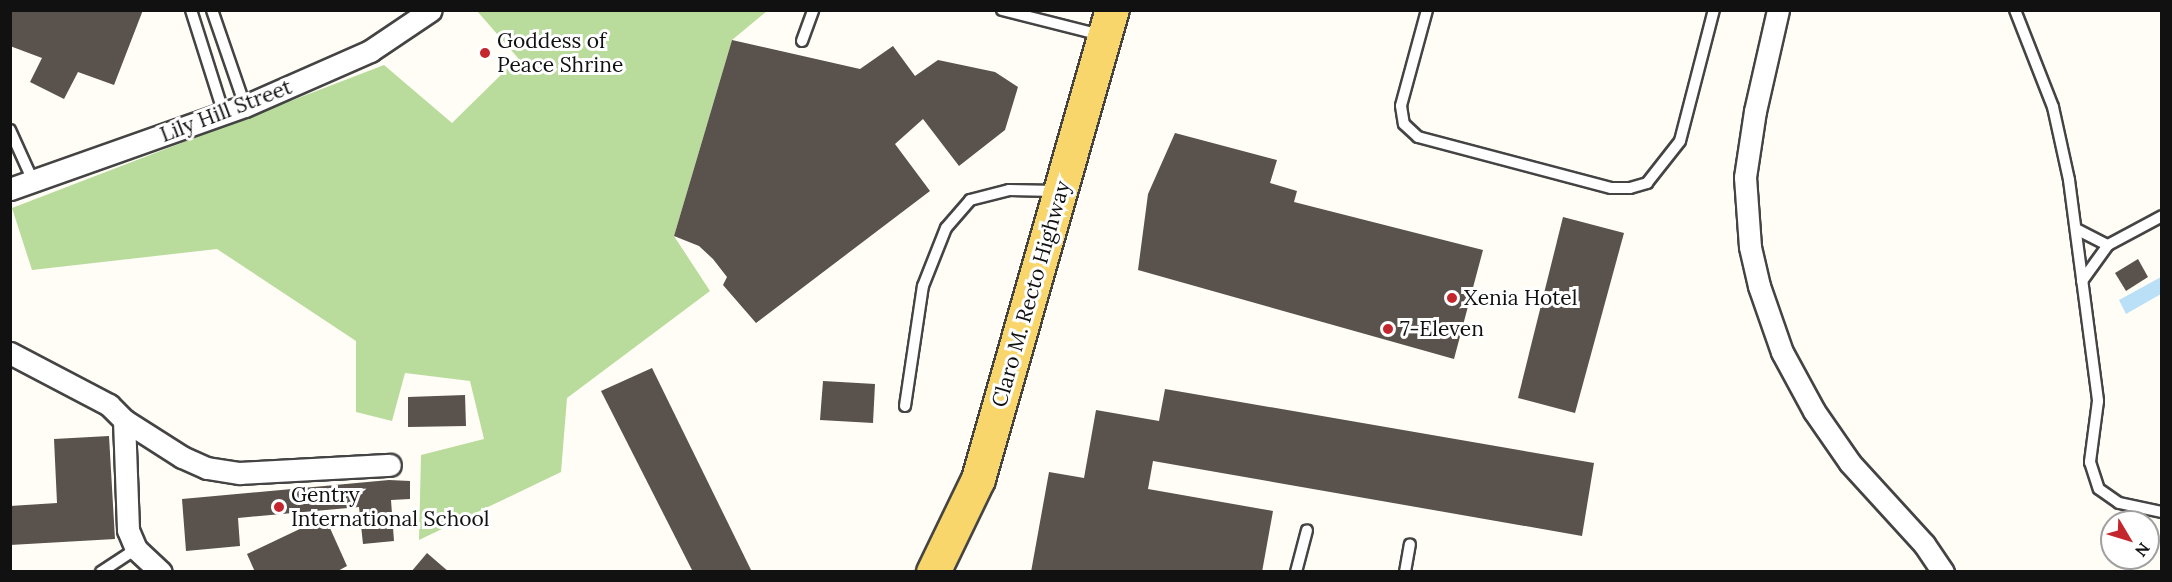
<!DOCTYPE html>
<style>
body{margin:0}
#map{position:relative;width:2172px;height:582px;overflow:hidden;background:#fffdf5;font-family:Lora,serif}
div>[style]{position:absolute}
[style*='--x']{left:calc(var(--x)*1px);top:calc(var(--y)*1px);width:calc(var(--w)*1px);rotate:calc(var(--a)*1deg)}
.forest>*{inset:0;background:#b9dc9c}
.water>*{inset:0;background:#b9e0f7}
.building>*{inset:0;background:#5a524d}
.roads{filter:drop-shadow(2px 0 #444) drop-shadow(-2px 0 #444) drop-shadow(0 2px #444) drop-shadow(0 -2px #444)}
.service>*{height:10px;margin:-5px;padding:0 5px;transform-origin:5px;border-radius:5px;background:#fff}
.minor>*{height:21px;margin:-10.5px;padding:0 10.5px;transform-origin:10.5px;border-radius:10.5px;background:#fff}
.primary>*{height:33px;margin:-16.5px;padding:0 16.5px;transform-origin:16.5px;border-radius:16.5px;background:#f9d66b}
.dots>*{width:16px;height:16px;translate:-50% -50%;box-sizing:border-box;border:3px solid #fff;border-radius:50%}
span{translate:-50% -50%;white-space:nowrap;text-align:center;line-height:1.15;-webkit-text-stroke:6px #fff;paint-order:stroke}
.poi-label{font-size:21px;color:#111}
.left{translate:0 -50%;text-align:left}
.street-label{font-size:21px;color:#111}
.frame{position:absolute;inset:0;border:12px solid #111;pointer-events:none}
.north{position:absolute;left:2100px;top:510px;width:60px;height:60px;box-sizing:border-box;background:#fff;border:2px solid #a0a0a0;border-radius:50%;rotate:128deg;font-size:16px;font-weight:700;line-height:24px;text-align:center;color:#111}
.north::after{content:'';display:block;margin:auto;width:21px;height:27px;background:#c4262e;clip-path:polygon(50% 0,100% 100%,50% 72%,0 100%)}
</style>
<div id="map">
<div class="forest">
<div style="clip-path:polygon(477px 11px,767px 11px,732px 40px,674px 236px,710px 291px,567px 398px,561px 472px,419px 540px,421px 455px,484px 439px,470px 381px,405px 373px,392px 421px,356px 412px,356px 341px,217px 249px,32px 270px,12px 208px,384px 65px,452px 123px,518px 58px)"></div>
</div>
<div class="water">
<div style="clip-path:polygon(2161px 277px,2161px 294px,2126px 314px,2119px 300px)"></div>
</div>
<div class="building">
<div style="clip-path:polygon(10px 10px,143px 10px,114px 85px,78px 72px,64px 99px,30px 82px,42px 58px,10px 46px)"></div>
<div style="clip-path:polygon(732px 40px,860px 69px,893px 46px,915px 76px,938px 60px,995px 72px,1018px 87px,1005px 130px,959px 166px,923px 119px,895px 144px,930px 191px,756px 323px,723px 285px,727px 277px,713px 259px,699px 246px,674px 236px)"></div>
<div style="clip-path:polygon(1175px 133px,1277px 160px,1270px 183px,1297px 191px,1294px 202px,1483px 250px,1454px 359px,1138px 270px,1148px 194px)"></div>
<div style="clip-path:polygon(1563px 217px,1624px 233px,1575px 413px,1518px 398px)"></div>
<div style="clip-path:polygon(2138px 259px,2148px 277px,2126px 291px,2115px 273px)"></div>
<div style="clip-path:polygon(652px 368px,752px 572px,693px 572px,601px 391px)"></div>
<div style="clip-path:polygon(823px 381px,875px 384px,873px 423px,820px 420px)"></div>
<div style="clip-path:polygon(1165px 389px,1594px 463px,1582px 536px,1153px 461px,1148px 489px,1273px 511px,1262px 572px,1031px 572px,1049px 472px,1084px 478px,1096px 410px,1159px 421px)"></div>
<div style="clip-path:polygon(465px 395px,466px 426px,408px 427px,408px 397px)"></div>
<div style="clip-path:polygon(109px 436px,115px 539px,10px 545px,10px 506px,57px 503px,54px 439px)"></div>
<div style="clip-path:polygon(389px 480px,410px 481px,410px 499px,391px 500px,394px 541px,363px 544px,359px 507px,238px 518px,240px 546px,186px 551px,182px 499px)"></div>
<div style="clip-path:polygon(325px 517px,347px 566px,336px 572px,255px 572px,247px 554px)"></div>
<div style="clip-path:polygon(427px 553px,449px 572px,411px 572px)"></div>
</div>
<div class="roads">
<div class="service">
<div style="--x:191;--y:10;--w:109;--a:72.4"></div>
<div style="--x:212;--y:10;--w:102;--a:71"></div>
<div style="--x:1002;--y:10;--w:102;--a:14.2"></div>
<div style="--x:1427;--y:10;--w:99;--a:105.2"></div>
<div style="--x:1401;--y:106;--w:18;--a:81"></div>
<div style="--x:1404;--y:124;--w:19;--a:43"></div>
<div style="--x:1418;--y:137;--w:200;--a:14.8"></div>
<div style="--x:1611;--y:188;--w:19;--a:0"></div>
<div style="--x:1630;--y:188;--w:18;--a:-16"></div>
<div style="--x:1647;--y:183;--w:53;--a:-51.8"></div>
<div style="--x:1680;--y:141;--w:135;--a:-75.5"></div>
<div style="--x:2015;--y:10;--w:104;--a:68.6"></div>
<div style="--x:2053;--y:107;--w:75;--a:77.6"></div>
<div style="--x:2069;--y:180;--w:223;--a:82.5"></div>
<div style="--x:2098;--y:401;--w:62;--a:97.5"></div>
<div style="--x:2090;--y:462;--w:28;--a:72"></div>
<div style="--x:2099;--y:489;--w:24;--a:35"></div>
<div style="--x:2119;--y:503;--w:44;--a:11.8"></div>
<div style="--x:802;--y:41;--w:33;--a:-70"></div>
<div style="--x:10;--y:130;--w:56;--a:65.7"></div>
<div style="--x:2076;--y:229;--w:36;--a:27"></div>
<div style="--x:2082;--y:281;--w:44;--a:-54.2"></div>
<div style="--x:2108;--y:245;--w:61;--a:-28.2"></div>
<div style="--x:905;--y:406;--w:121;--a:-81.5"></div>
<div style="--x:923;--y:286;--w:62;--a:-68.4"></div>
<div style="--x:946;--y:228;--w:37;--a:-49"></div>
<div style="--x:970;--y:200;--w:40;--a:-14.4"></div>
<div style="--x:1009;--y:190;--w:47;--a:1.2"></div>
<div style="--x:101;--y:572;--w:42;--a:-33.3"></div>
<div style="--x:1296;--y:572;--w:43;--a:-75.3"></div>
<div style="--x:1405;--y:572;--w:28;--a:-80"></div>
</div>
<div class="minor">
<div style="--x:1778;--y:10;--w:104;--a:102.8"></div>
<div style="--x:1755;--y:111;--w:67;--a:98.6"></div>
<div style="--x:1745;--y:177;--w:70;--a:85.9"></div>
<div style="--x:1750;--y:247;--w:40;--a:77"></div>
<div style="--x:1759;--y:286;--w:70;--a:70.8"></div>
<div style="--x:1782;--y:352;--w:67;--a:61.5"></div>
<div style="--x:1814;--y:411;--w:63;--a:55.3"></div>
<div style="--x:1850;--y:463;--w:110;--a:47.6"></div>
<div style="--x:1924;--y:544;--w:34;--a:56"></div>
<div style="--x:10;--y:189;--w:249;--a:-19.5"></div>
<div style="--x:245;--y:106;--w:137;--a:-23.7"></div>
<div style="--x:370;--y:51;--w:73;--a:-33.9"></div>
<div style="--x:10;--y:353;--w:112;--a:27.7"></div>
<div style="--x:109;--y:405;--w:21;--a:45"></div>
<div style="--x:124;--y:420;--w:110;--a:87.9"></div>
<div style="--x:128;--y:530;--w:21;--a:67"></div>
<div style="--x:136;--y:549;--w:34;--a:43"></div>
<div style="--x:124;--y:420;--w:69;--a:32.5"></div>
<div style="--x:182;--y:457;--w:27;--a:24"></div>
<div style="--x:207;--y:468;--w:33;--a:9"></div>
<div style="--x:240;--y:473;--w:150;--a:-3.1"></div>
</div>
<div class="primary">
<div style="--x:933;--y:572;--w:103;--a:-64.2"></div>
<div style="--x:978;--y:479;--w:488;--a:-74.1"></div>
</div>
</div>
<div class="dots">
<div style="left:485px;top:53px;background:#c4262e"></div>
<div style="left:1452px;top:298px;background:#c4262e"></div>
<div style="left:1388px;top:329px;background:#c4262e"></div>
<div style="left:279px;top:507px;background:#c4262e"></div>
</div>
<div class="poi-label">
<span class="left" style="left:497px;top:53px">Goddess of<br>Peace Shrine</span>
<span class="left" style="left:1464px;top:298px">Xenia Hotel</span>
<span class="left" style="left:1400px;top:329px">7-Eleven</span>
<span class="left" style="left:291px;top:507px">Gentry<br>International School</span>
</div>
<div class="street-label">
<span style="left:226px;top:111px;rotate:-21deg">Lily Hill Street</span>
<span style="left:1031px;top:294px;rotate:-74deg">Claro M. Recto Highway</span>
</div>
<div class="frame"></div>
<div class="north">N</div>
</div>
